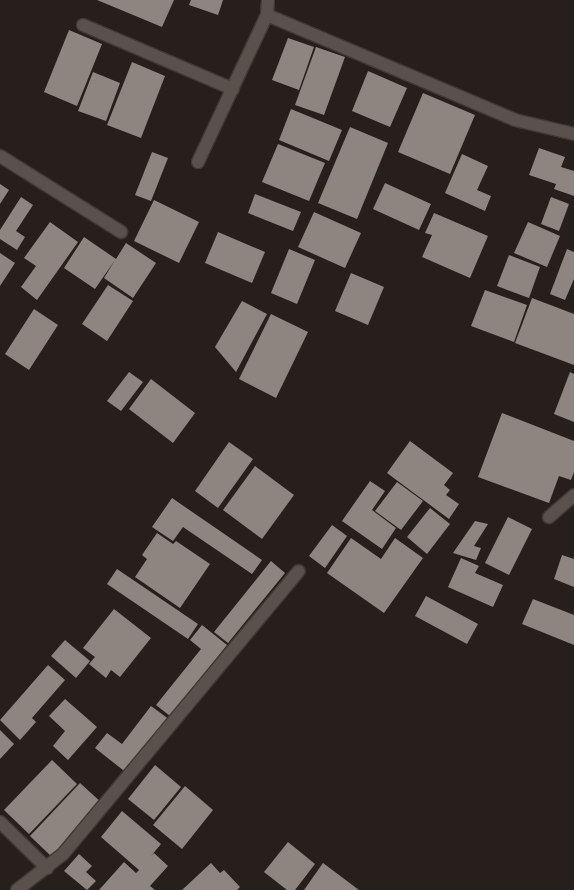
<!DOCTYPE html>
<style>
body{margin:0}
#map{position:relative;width:574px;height:890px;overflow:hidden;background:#271f1b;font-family:Figtree,sans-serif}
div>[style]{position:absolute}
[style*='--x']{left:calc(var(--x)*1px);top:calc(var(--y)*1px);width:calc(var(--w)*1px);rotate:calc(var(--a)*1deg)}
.building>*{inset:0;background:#8f8580}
.roads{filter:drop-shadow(1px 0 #403936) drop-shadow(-1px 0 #403936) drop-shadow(0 1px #403936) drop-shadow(0 -1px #403936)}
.minor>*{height:12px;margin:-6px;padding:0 6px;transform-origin:6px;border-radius:6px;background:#5a514c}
span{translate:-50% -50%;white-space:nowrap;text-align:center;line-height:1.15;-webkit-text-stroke:4px #271f1b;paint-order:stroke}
</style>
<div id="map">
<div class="building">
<div style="clip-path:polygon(97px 0,174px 0,162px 27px)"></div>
<div style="clip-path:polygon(191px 0,223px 0,218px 15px,189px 5px)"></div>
<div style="clip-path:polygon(69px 30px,102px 44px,77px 106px,44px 92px)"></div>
<div style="clip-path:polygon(288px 38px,314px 47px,299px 90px,272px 80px)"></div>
<div style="clip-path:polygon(316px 47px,345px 57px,324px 115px,295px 105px)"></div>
<div style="clip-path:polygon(132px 62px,165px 76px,141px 138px,107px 125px)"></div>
<div style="clip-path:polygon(368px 71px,407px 88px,390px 127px,352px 111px)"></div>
<div style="clip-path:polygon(93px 72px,120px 83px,106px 121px,78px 111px)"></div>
<div style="clip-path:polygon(423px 93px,475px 115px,450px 174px,398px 152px)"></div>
<div style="clip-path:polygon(291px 109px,342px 130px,329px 161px,279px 140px)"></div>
<div style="clip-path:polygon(350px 127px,388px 143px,357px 219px,318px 203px)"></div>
<div style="clip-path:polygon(278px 144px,325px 163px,309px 201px,262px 182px)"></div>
<div style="clip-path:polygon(539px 148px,565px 157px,561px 167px,574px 171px,574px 196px,554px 189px,556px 184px,529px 175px)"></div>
<div style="clip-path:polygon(152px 152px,168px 158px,151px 201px,135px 195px)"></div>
<div style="clip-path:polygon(462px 154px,488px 166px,477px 190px,491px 196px,485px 211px,445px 193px)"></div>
<div style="clip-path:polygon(385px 183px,431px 204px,419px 230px,373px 209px)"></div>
<div style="clip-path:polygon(0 184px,9px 190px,0 204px)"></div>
<div style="clip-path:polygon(255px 194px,301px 212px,293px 231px,248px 213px)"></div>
<div style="clip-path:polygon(21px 197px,33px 205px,16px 231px,25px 237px,17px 250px,0 239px,0 230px)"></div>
<div style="clip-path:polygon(551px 197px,569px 204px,559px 231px,541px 224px)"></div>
<div style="clip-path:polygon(154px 200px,199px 222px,179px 263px,134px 241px)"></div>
<div style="clip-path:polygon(314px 212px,361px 233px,345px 268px,298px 247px)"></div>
<div style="clip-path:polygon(434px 213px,488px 236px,470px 278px,422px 257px,432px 235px,425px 233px)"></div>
<div style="clip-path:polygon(50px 222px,78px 242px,37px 300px,21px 287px,36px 266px,24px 258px)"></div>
<div style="clip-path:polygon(528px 222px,560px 236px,547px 267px,514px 253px)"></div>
<div style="clip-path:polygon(218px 232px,265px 252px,252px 283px,205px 263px)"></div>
<div style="clip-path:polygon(84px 237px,116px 259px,126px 243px,156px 263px,133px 298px,104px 278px,115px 260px,95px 289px,64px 268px)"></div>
<div style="clip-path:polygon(289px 249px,315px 260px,297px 304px,271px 293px)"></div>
<div style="clip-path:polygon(567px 249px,574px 252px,574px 279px,565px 300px,550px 294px)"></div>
<div style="clip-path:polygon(0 253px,15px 263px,0 286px)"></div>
<div style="clip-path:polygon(509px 255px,540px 267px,529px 298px,497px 286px)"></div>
<div style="clip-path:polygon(351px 273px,384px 287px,368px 325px,335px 311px)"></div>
<div style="clip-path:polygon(108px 285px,133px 301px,107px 341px,82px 324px)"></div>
<div style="clip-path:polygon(485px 290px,527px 305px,514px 342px,471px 326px)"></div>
<div style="clip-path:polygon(532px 298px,574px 314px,574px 365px,515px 343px)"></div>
<div style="clip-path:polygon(242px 301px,267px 314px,236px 372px,215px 347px)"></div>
<div style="clip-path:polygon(34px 309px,58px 325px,29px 370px,5px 354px)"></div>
<div style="clip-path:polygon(271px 314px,308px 332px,276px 398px,239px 379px)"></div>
<div style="clip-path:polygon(129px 372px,143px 382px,121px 411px,107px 401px)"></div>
<div style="clip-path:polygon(570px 372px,574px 374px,574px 422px,554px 414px)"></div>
<div style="clip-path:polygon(151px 379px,195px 413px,173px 443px,129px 409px)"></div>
<div style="clip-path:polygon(502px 413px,574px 441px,574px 472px,571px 480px,559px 476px,549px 503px,478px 477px)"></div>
<div style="clip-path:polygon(410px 441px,453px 473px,444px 485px,450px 490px,446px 495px,459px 504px,449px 519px,387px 473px)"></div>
<div style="clip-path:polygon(229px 442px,253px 459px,218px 508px,195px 491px)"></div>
<div style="clip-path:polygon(255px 466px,294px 495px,262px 539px,223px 510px)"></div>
<div style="clip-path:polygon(370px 481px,385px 491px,372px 510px,396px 528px,382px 549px,342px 521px)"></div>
<div style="clip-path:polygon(397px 482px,423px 501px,401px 530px,375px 511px)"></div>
<div style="clip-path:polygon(172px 498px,262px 560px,252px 574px,183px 527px,173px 541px,152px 527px)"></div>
<div style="clip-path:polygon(430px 508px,450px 524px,427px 554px,407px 537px)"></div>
<div style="clip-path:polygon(508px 517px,532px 529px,509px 575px,485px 563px)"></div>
<div style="clip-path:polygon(475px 521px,488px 524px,474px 546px,481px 548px,476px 560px,453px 553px)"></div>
<div style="clip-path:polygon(332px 525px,347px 536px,325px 568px,309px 556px)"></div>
<div style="clip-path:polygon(157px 533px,173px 544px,176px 541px,210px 564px,180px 608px,135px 577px,147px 559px,142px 555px)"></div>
<div style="clip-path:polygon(351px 538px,381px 559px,395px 538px,423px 558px,384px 613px,327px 573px)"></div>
<div style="clip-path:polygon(562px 555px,574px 559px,574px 587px,554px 579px)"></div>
<div style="clip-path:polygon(461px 558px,479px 566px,475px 573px,503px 585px,493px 607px,448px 587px)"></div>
<div style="clip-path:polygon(271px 561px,285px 573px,228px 643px,214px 632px)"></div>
<div style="clip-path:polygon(117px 569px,198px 624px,188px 639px,107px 584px)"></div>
<div style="clip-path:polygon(426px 596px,478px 624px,467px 644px,415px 616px)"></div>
<div style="clip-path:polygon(533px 599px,574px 615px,574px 645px,522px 624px)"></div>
<div style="clip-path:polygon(114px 609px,151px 638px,120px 677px,111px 670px,106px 678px,89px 664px,95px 657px,83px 648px)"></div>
<div style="clip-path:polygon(202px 625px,227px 645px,170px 716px,156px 705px,201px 649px,190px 640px)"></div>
<div style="clip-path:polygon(65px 640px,90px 661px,76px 678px,51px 656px)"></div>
<div style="clip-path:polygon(48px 665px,65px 680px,32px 718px,36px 722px,20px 740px,0 720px)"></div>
<div style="clip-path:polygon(65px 699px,97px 727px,68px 760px,53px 746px,65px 731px,49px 716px)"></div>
<div style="clip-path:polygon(151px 706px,170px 720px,128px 774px,95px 748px,107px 733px,122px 744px)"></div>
<div style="clip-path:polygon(0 730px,14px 744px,0 759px)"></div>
<div style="clip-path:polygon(52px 760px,77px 784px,29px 834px,4px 810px)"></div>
<div style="clip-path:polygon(155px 765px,181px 787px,154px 820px,128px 799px)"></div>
<div style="clip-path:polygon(80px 783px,103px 804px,52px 857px,30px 836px)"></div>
<div style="clip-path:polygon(185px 786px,213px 810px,182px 849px,153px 825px)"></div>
<div style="clip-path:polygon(122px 811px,161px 844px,151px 856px,154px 853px,168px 866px,150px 886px,155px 890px,99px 890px,124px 862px,136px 873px,139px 870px,101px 837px)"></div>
<div style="clip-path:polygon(288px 842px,315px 864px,295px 890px,287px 890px,264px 872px)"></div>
<div style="clip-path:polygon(79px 854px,92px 866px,86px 872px,96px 881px,87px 890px,64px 871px)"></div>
<div style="clip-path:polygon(211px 863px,220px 873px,224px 870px,240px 887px,237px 890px,182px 890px)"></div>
<div style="clip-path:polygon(323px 863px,359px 890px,304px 890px)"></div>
</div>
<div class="roads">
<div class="minor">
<div style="--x:267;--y:15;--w:269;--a:22.9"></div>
<div style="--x:515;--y:120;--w:61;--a:13.3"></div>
<div style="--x:83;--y:25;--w:163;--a:23.1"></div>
<div style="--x:0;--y:156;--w:143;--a:32.1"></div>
<div style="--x:198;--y:162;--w:162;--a:-64.9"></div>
<div style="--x:267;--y:15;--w:15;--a:-86"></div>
<div style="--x:549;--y:517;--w:33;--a:-41"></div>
<div style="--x:0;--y:822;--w:66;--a:44.4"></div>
<div style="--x:17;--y:890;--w:58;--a:-38"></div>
<div style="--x:63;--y:854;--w:368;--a:-50.2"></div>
</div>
</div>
</div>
